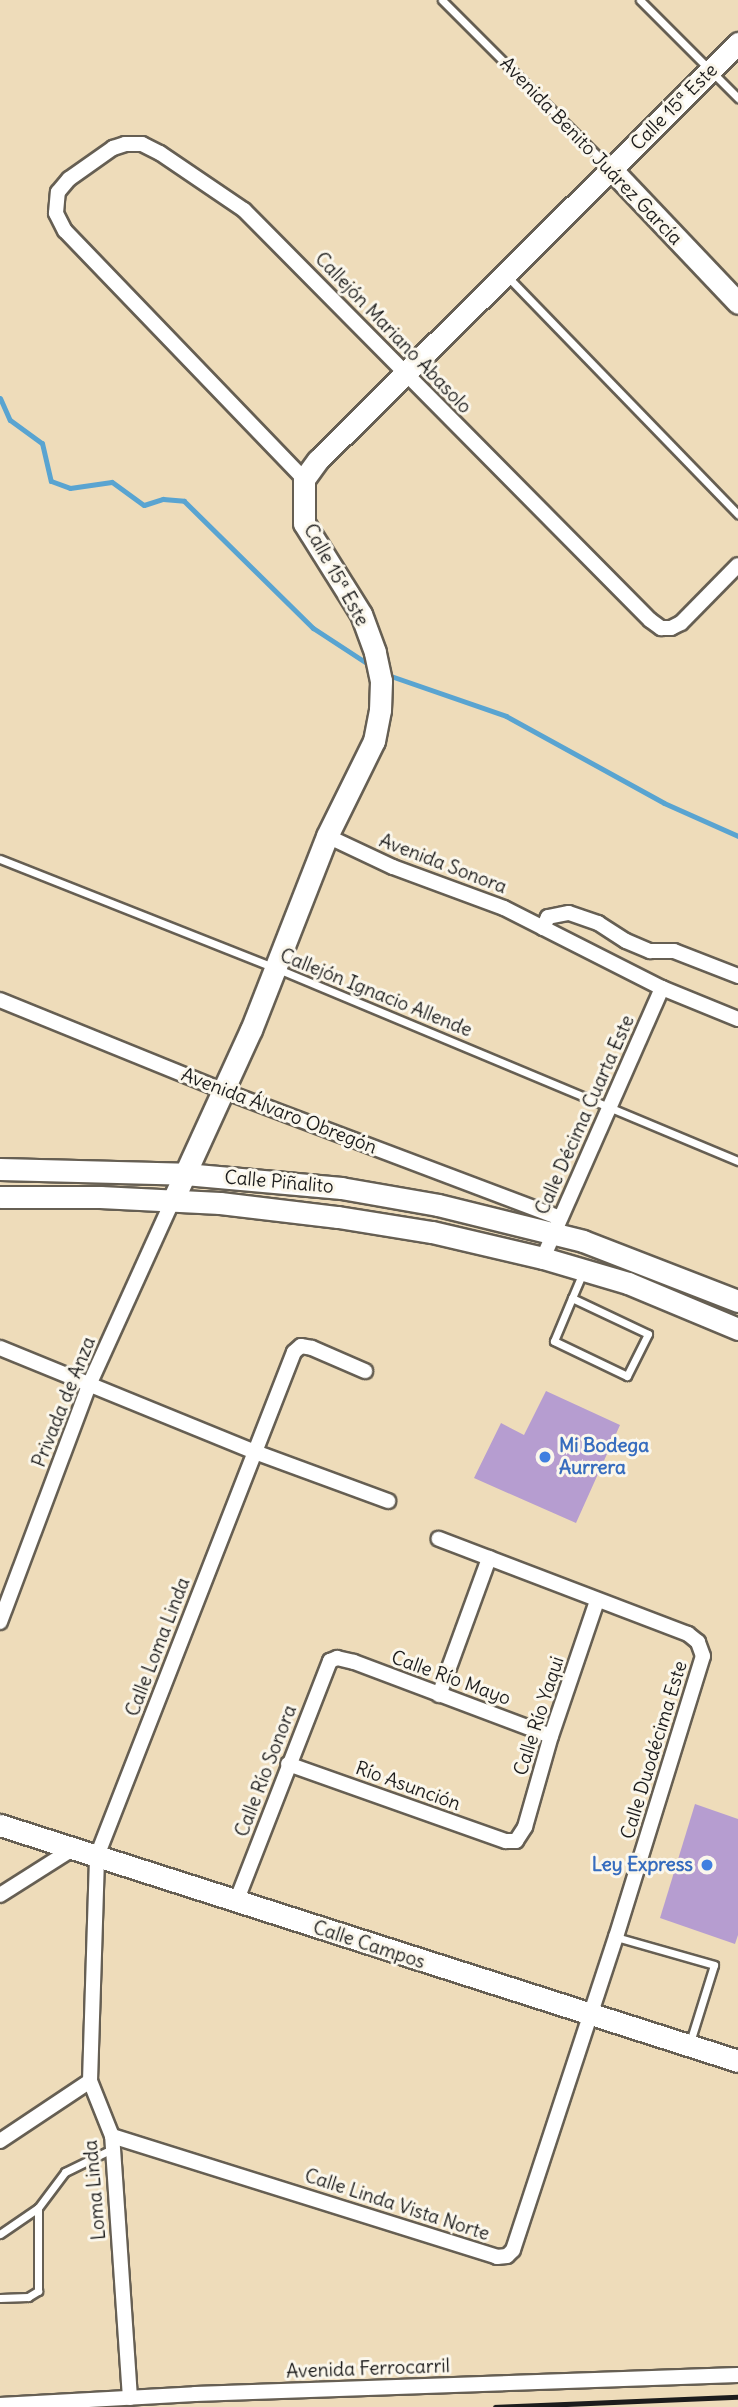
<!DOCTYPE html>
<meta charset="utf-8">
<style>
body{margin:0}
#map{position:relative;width:738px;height:2407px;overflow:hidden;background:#eedcba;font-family:Delius,sans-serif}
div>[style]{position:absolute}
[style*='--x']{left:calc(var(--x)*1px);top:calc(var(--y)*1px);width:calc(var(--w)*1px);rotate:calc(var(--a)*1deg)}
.stream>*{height:5px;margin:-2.5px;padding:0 2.5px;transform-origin:2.5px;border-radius:2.5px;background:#59a4d1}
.building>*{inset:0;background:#b69dd0}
.roads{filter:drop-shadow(2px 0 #665f53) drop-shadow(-2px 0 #665f53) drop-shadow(0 2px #665f53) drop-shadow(0 -2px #665f53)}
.lane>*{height:7px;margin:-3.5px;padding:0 3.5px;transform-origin:3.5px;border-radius:3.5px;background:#fff}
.street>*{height:14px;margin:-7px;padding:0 7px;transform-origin:7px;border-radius:7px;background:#fff}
.secondary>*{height:21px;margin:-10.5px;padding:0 10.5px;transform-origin:10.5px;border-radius:10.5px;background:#fff}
.rail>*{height:5px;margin:-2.5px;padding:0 2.5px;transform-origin:2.5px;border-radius:2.5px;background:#1c1c1c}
.dots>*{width:19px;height:19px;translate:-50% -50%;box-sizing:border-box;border:4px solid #fbf7ec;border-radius:50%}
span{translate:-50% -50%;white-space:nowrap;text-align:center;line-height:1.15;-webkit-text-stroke:6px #fbf7ec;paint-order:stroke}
.street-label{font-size:19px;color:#1c1c1c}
.shop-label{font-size:19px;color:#366cbe;font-weight:700}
.left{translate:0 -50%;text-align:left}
.right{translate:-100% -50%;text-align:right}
</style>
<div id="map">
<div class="stream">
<div style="--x:0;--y:398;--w:24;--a:66"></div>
<div style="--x:10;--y:420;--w:39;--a:36"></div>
<div style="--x:42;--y:443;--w:39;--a:77"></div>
<div style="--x:51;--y:481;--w:20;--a:20"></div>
<div style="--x:70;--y:488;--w:42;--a:-8.1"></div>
<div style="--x:112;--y:482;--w:39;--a:36"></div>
<div style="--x:144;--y:505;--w:20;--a:-18"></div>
<div style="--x:163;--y:499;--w:21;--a:5"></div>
<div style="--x:184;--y:501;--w:181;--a:44.6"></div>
<div style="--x:313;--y:628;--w:69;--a:33.2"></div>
<div style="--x:385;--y:674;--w:128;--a:19.1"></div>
<div style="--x:506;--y:716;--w:180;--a:28.8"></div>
<div style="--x:664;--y:803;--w:81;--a:24"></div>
</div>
<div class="building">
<div style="clip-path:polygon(546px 1391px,620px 1425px,576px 1523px,474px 1478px,501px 1423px,524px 1435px)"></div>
<div style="clip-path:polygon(695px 1804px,738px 1819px,738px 1935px,735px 1944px,660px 1918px)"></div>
</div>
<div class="roads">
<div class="lane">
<div style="--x:442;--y:0;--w:238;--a:45"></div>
<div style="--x:640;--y:0;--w:139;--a:45"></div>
<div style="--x:507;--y:276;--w:332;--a:45.9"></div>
<div style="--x:0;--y:859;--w:297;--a:21.6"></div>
<div style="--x:276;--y:968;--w:501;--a:22.67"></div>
<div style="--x:572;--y:1298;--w:84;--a:25.3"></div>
<div style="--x:648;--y:1334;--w:47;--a:116.6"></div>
<div style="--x:627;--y:1376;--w:81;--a:-154.4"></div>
<div style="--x:554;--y:1341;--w:47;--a:-67.3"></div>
<div style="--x:572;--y:1298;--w:26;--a:-67"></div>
<div style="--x:616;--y:1937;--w:102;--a:15.9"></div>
<div style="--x:714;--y:1965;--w:81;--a:107.3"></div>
<div style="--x:0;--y:2234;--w:46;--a:-34.4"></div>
<div style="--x:38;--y:2208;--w:45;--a:-53.1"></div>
<div style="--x:65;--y:2172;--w:52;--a:-26.1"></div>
<div style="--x:0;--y:2298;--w:28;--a:-2"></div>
<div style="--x:28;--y:2297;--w:12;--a:-31"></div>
<div style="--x:38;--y:2291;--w:83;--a:-90"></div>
</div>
<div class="street">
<div style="--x:304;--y:479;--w:344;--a:-133.9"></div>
<div style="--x:65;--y:231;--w:20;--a:-117"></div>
<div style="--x:56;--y:213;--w:21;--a:-85"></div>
<div style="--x:58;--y:192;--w:17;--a:-50"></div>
<div style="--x:69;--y:179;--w:54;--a:-35.2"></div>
<div style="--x:113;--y:148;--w:13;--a:-18"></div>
<div style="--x:125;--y:144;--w:17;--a:0"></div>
<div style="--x:142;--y:144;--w:20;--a:27"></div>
<div style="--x:160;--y:153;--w:102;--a:34.2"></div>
<div style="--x:244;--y:210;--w:577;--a:45.28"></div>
<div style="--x:650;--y:620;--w:14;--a:36"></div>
<div style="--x:661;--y:628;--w:10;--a:0"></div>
<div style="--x:671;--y:628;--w:11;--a:-27"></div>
<div style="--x:681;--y:623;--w:81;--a:-45.5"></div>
<div style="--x:327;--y:836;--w:73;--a:25.2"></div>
<div style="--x:393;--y:867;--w:118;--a:20.3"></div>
<div style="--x:504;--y:908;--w:177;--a:26.9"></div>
<div style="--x:662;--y:988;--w:82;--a:22.2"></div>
<div style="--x:543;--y:928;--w:12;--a:-66"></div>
<div style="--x:548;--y:917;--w:21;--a:-11"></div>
<div style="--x:569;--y:913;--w:31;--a:19"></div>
<div style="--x:598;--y:923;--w:33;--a:33"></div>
<div style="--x:626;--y:941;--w:26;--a:23"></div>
<div style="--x:650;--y:951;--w:24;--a:0"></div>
<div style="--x:674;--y:951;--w:69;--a:21.3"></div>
<div style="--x:0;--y:1000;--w:242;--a:22.1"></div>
<div style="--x:224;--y:1091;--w:359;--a:20.7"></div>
<div style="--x:543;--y:1258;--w:295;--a:-66.2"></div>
<div style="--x:0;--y:1348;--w:275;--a:22.2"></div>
<div style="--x:255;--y:1452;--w:142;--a:20.2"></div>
<div style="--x:0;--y:1622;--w:253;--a:-69.4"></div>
<div style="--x:89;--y:1385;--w:203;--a:-65.6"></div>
<div style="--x:439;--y:1695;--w:146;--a:-69.9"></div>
<div style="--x:288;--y:1764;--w:231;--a:19.5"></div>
<div style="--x:506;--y:1841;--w:10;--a:0"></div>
<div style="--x:516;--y:1841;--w:17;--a:-57"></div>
<div style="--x:525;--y:1827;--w:95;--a:-74.1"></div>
<div style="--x:551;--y:1736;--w:143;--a:-71.2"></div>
<div style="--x:0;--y:1895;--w:88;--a:-32.4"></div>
<div style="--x:236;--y:1902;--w:259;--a:-68.7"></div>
<div style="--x:330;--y:1661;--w:8;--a:-23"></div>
<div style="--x:337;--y:1658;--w:17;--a:13"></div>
<div style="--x:354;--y:1662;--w:210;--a:20.6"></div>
<div style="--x:112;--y:2136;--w:404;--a:17.4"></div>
<div style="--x:497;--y:2257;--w:10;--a:-6"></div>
<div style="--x:507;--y:2256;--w:8;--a:-45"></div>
<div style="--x:513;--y:2250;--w:330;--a:-71.8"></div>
<div style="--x:616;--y:1937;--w:294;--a:-72.8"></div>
<div style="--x:703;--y:1656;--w:15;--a:-110"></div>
<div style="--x:698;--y:1642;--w:13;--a:-141"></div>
<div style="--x:688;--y:1634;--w:267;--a:-159.1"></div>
<div style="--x:0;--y:2141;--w:108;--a:-33.7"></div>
<div style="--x:130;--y:2398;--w:263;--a:-93.9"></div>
<div style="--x:112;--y:2136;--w:59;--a:-111.8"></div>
<div style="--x:90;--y:2081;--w:225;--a:-88.2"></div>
<div style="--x:97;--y:1856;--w:541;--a:-68.65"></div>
<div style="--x:294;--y:1352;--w:9;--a:-41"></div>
<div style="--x:301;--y:1346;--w:11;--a:10"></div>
<div style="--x:312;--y:1348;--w:58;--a:23.5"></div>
<div style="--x:0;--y:2405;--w:195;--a:-3.2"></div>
<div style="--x:195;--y:2394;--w:543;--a:-2"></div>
</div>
<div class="secondary">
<div style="--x:612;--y:170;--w:183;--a:46.5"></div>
<div style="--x:0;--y:1169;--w:185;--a:1.5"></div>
<div style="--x:185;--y:1174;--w:157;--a:5.1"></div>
<div style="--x:341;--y:1188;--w:98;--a:9.9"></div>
<div style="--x:438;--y:1205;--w:149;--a:13.9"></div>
<div style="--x:583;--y:1241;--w:166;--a:21.2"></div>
<div style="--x:0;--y:1197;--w:100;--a:0"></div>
<div style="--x:100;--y:1197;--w:120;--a:2.9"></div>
<div style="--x:220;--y:1203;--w:119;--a:6.8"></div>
<div style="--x:338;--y:1217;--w:95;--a:9.1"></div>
<div style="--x:432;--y:1232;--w:114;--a:13.2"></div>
<div style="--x:543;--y:1258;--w:89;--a:16.4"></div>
<div style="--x:628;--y:1283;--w:119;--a:22.7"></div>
<div style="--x:173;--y:1200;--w:187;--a:-65.4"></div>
<div style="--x:251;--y:1030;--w:208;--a:-68.6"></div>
<div style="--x:327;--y:836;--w:106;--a:-63.7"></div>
<div style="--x:374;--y:741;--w:32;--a:-79"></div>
<div style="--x:380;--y:710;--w:29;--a:-88"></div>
<div style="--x:381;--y:681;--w:30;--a:-102"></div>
<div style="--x:375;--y:652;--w:40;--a:-110.2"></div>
<div style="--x:361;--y:614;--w:107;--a:-122.1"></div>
<div style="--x:304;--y:523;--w:44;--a:-90"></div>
<div style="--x:304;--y:479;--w:24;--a:-54"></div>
<div style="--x:318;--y:460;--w:592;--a:-44.79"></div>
<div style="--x:0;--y:1825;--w:775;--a:17.73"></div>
</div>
</div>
<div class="rail">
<div style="--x:495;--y:2407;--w:243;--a:-2.4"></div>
</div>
<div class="dots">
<div style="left:545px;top:1457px;background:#3f7fe0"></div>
<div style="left:707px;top:1865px;background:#3f7fe0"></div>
</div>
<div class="street-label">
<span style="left:674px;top:107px;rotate:-45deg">Calle 15ª Este</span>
<span style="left:591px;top:151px;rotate:46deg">Avenida Benito Juárez García</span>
<span style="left:393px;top:333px;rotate:46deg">Callejón Mariano Abasolo</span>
<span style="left:336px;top:575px;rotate:61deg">Calle 15ª Este</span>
<span style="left:443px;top:864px;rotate:21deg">Avenida Sonora</span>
<span style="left:376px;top:993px;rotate:22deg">Callejón Ignacio Allende</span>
<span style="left:279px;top:1111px;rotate:21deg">Avenida Álvaro Obregón</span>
<span style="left:585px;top:1115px;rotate:-66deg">Calle Décima Cuarta Este</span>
<span style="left:279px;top:1182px;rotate:5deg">Calle Piñalito</span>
<span style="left:64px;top:1402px;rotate:-68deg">Privada de Anza</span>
<span style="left:158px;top:1647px;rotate:-69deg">Calle Loma Linda</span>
<span style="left:451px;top:1678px;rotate:20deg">Calle Río Mayo</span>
<span style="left:539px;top:1716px;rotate:-72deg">Calle Río Yaqui</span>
<span style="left:654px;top:1750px;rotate:-73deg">Calle Duodécima Este</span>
<span style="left:266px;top:1771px;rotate:-69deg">Calle Río Sonora</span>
<span style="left:408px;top:1786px;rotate:20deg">Río Asunción</span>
<span style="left:369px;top:1945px;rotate:18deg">Calle Campos</span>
<span style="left:95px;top:2190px;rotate:-95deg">Loma Linda</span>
<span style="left:397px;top:2205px;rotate:18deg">Calle Linda Vista Norte</span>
<span style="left:368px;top:2369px;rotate:-2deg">Avenida Ferrocarril</span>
</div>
<div class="shop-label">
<span class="left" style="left:559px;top:1457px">Mi Bodega<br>Aurrera</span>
<span class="right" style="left:693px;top:1865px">Ley Express</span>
</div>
</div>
